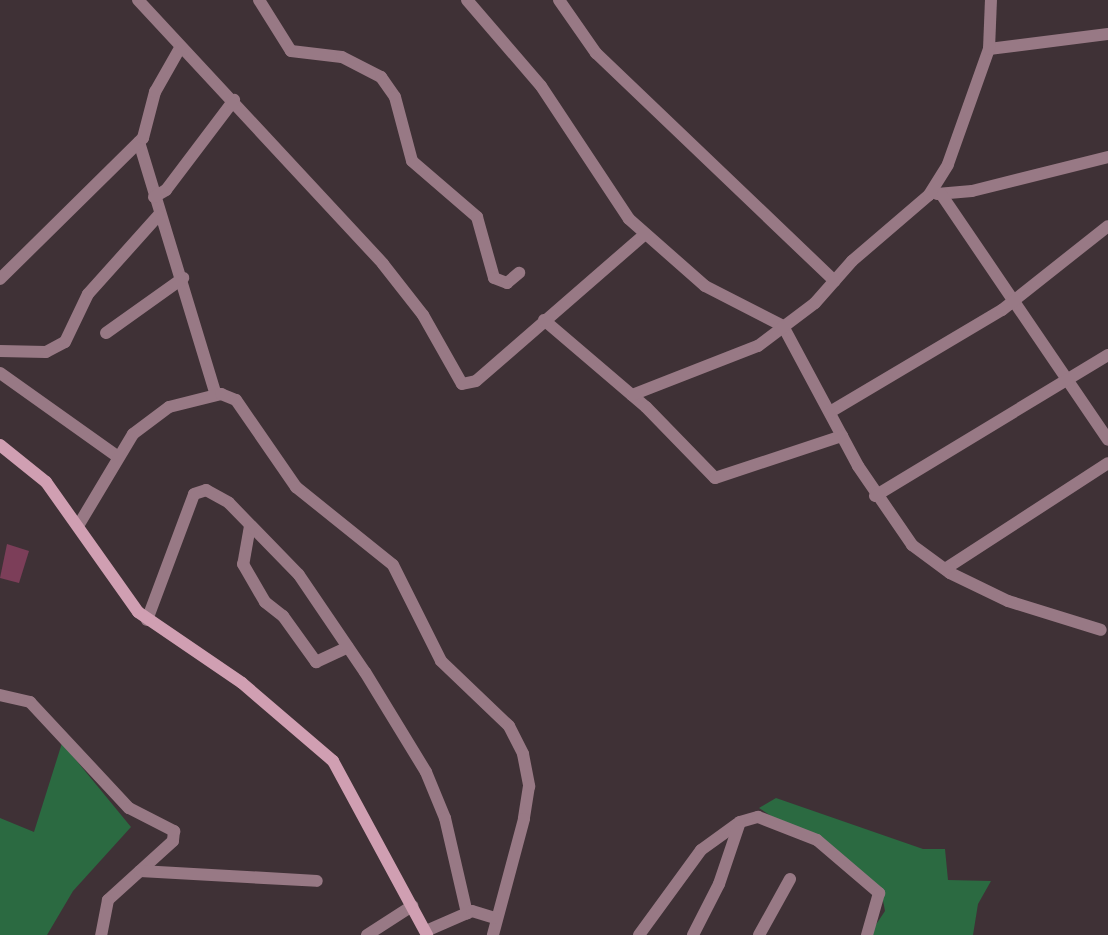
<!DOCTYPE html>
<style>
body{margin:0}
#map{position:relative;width:1108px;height:935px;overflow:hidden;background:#3f3136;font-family:Manrope,sans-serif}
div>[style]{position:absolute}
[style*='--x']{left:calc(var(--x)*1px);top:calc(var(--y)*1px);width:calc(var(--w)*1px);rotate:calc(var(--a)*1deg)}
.forest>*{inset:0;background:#2b6a41}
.building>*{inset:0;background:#7c3e59}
.street>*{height:12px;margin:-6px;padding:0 6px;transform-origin:6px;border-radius:6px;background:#987985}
.secondary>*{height:12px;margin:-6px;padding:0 6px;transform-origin:6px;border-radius:6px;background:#d09fb2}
span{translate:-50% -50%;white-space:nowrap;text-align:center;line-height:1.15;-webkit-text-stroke:4.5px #3f3136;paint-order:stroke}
</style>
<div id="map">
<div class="forest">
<div style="clip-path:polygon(62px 743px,131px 827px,73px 891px,47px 935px,0 935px,0 818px,34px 832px)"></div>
<div style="clip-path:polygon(776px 798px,923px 849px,945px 849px,948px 880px,991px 881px,978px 904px,973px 935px,869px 935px,885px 911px,881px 890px,759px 808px)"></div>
</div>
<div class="building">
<div style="clip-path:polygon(7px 544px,29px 551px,19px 583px,0 578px)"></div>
</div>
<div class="street">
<div style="--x:138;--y:0;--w:360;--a:47.1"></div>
<div style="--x:383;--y:264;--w:65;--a:51.9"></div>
<div style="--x:423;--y:315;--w:79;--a:60.5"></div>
<div style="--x:462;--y:384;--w:14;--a:-12"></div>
<div style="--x:476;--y:381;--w:223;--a:-41"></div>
<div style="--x:259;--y:0;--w:60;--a:57.9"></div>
<div style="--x:291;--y:51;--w:51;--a:6.7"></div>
<div style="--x:342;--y:57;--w:44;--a:27.1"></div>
<div style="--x:381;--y:77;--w:24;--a:55"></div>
<div style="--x:395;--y:97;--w:66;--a:75.1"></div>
<div style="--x:412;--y:161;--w:86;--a:40.7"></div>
<div style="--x:477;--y:217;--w:63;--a:74.4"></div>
<div style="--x:494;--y:278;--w:14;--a:21"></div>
<div style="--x:507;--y:283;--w:16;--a:-40"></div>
<div style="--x:467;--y:0;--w:113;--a:49.3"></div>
<div style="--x:541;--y:86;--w:159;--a:56.5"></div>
<div style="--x:629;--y:219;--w:101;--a:41.4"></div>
<div style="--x:705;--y:286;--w:88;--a:27.1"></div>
<div style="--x:783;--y:326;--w:159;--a:61.8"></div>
<div style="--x:858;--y:466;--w:96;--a:55.6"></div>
<div style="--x:912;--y:545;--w:47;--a:36.4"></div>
<div style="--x:950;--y:573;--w:64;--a:25.8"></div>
<div style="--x:1008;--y:601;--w:97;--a:17.3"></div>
<div style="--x:559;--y:0;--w:65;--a:55.1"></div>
<div style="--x:596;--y:53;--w:330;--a:43.7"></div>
<div style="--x:989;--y:49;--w:120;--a:-7.2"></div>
<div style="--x:139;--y:142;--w:264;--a:73.1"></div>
<div style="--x:937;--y:194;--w:35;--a:-5"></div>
<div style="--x:972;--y:191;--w:140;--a:-14"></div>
<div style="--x:941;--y:194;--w:297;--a:55.8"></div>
<div style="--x:154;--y:197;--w:14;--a:-30"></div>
<div style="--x:166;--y:190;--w:113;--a:-52.9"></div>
<div style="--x:0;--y:279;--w:201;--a:-44.6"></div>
<div style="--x:143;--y:138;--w:48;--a:-75.4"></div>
<div style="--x:155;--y:92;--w:51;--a:-60.4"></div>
<div style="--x:544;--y:320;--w:134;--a:40.5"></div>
<div style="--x:646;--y:407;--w:99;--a:45.8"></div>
<div style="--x:715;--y:478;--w:134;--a:-18.3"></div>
<div style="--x:106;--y:333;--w:95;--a:-35.5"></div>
<div style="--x:0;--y:351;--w:46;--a:1.2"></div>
<div style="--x:46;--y:352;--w:21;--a:-28"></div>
<div style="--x:65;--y:342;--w:53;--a:-64.4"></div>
<div style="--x:88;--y:294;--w:105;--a:-48.1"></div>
<div style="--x:0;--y:373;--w:145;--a:35.4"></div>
<div style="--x:632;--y:395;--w:135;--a:-21.3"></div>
<div style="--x:758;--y:346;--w:71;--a:-37"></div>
<div style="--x:815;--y:303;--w:56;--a:-48.6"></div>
<div style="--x:852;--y:261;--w:101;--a:-40.6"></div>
<div style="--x:929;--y:195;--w:36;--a:-58"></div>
<div style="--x:948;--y:164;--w:122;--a:-70.4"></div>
<div style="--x:989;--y:49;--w:49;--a:-87.7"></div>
<div style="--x:830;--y:412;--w:200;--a:-30.7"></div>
<div style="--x:1002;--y:310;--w:135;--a:-38.4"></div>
<div style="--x:875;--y:496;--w:272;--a:-31.2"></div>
<div style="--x:78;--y:526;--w:107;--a:-59.1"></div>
<div style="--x:133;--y:434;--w:45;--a:-36.9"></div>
<div style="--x:169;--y:407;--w:54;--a:-14"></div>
<div style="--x:221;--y:394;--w:16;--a:22"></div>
<div style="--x:236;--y:400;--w:106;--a:55.4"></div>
<div style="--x:296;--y:487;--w:124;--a:38.8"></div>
<div style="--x:393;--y:565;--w:107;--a:63.4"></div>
<div style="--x:441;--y:661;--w:94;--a:43.7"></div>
<div style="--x:509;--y:726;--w:31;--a:63"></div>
<div style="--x:523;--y:754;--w:33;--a:79"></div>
<div style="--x:529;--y:786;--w:33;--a:99"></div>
<div style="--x:524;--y:819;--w:120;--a:105"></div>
<div style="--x:250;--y:526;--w:39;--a:100"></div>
<div style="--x:243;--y:564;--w:44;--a:59.9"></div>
<div style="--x:265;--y:602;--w:23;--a:38"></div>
<div style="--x:283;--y:616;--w:57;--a:54.3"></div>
<div style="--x:316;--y:662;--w:35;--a:-25"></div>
<div style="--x:945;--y:569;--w:194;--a:-33"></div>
<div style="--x:147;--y:620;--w:134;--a:-69.5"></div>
<div style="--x:194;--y:494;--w:13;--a:-18"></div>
<div style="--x:206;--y:490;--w:26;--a:29"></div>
<div style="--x:229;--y:503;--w:100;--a:45.8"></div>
<div style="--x:299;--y:575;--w:117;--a:55.8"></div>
<div style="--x:365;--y:672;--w:117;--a:58.6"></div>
<div style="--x:426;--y:772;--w:50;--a:67.6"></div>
<div style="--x:445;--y:818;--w:98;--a:77"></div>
<div style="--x:0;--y:695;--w:31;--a:13"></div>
<div style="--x:30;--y:702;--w:145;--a:47"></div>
<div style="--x:129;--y:808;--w:51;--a:27.1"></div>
<div style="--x:174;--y:831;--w:10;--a:96"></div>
<div style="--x:173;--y:841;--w:88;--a:137.8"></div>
<div style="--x:108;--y:900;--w:36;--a:101"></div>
<div style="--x:140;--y:871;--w:177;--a:3.2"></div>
<div style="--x:426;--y:931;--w:50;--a:-23.5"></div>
<div style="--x:472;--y:911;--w:24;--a:17"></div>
<div style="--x:367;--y:935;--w:54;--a:-32.8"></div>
<div style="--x:639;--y:935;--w:105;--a:-53.9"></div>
<div style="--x:701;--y:850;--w:48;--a:-35.7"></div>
<div style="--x:740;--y:822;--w:19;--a:-16"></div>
<div style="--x:758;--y:817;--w:63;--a:21.3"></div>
<div style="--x:817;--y:840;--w:82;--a:40.5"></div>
<div style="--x:879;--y:893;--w:44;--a:105.9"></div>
<div style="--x:693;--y:935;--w:57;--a:-63"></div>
<div style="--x:719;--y:884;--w:65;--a:-71.3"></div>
<div style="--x:759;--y:935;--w:64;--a:-61"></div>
</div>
<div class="secondary">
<div style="--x:0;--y:445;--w:59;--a:38.8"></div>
<div style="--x:46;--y:482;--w:159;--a:54.7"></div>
<div style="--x:138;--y:612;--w:126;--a:34.3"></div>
<div style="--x:242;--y:683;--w:120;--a:40.6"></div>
<div style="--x:333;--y:761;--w:198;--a:61.6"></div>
</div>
</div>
